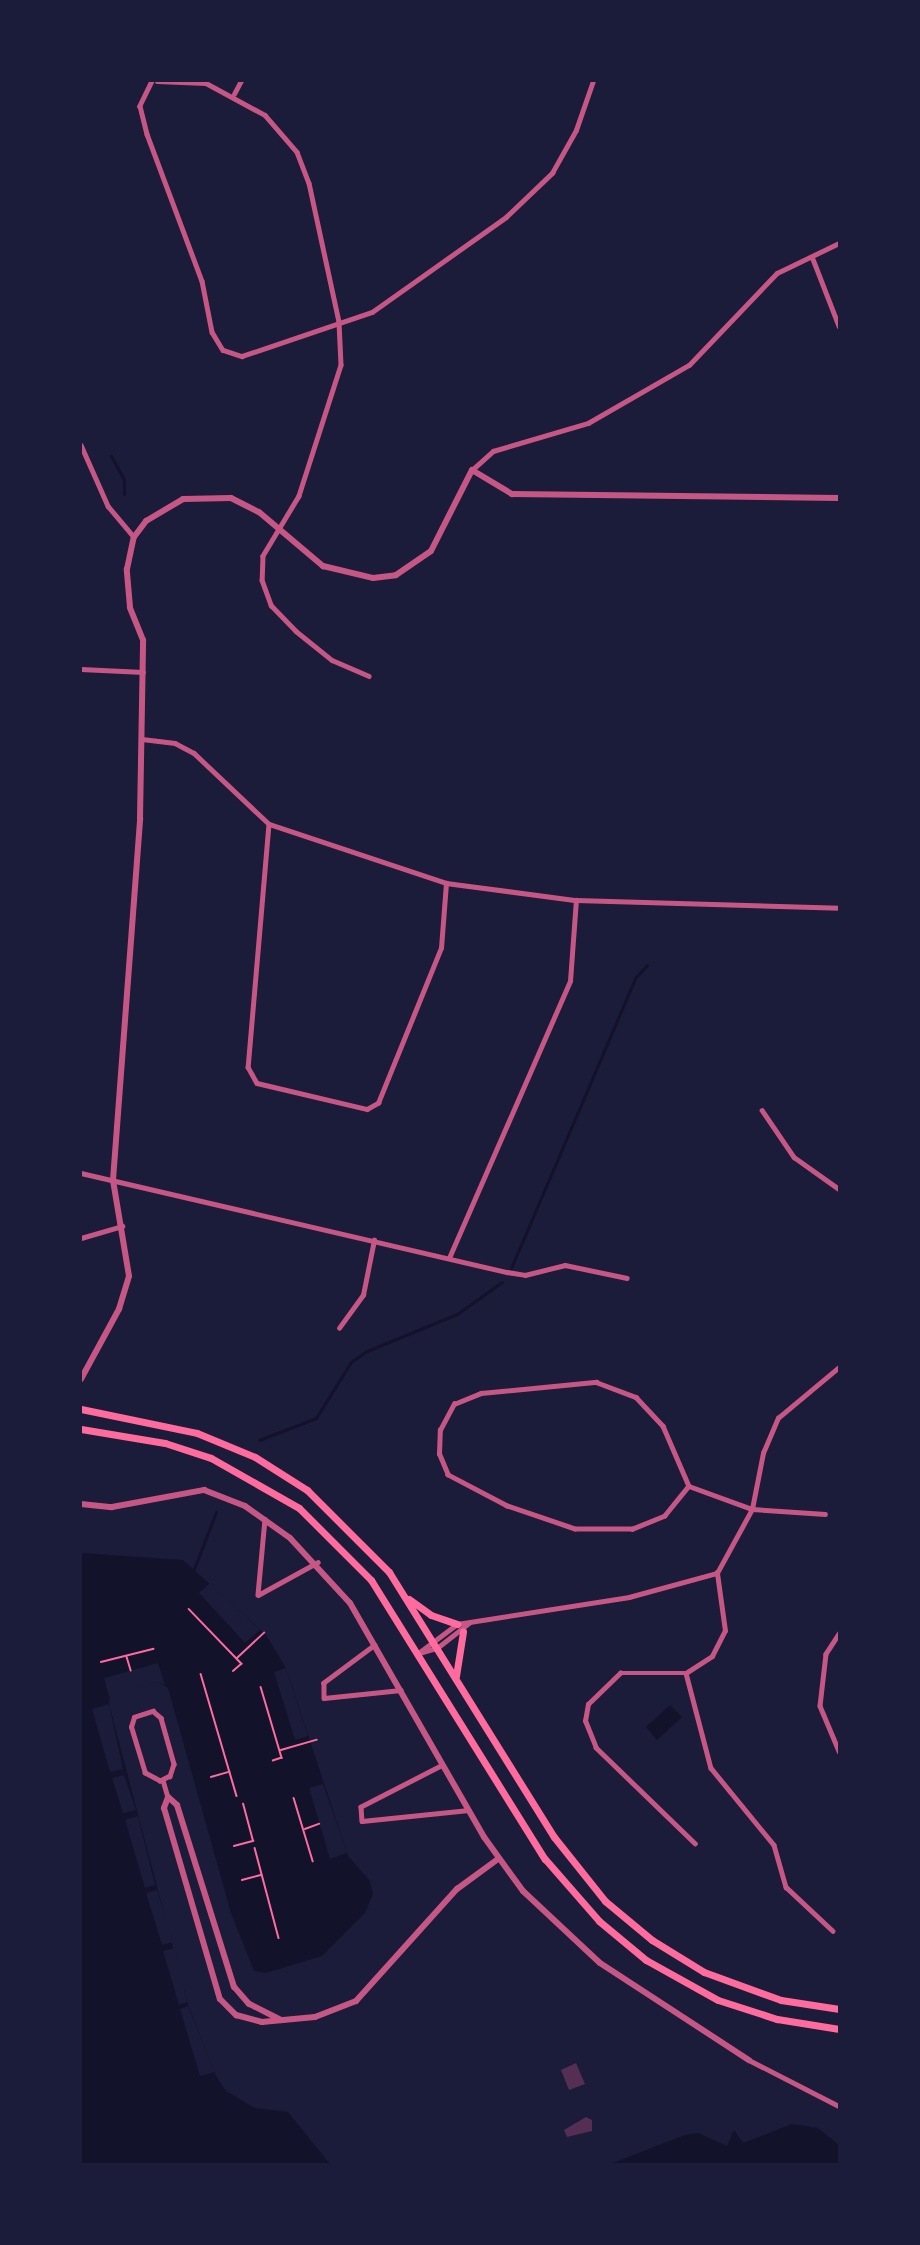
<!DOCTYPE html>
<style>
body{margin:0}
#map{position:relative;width:920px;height:2245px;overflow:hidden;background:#1b1b3a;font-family:Quicksand,sans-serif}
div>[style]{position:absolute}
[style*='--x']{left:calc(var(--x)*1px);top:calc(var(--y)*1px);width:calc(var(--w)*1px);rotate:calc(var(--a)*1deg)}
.water>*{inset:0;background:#12122b}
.pier>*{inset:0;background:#1b1b3a}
.stream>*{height:3px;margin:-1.5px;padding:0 1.5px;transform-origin:1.5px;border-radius:1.5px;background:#12122b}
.building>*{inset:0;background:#542f53}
.path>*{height:1.5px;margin:-0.75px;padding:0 0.75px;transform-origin:0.75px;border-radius:0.75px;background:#ff6b9d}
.minor>*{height:4.5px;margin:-2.25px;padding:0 2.25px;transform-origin:2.25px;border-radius:2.25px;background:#c65784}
.tertiary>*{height:6px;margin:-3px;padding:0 3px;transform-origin:3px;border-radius:3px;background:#c65784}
.secondary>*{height:7px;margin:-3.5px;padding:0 3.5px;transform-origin:3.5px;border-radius:3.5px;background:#ff6b9d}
span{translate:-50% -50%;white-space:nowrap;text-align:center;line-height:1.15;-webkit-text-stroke:4.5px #1b1b3a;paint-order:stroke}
.frame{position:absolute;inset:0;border:82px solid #1b1b3a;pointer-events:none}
</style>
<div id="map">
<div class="water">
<div style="clip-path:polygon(81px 1553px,183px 1560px,266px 1635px,286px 1668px,348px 1856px,370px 1881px,373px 1894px,365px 1913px,322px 1956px,266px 1973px,254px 1971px,231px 1913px,168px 1688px,158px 1682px,110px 1695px,109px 1704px,188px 2005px,216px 2076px,226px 2091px,255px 2108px,288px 2112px,330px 2164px,81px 2164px)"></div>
<div style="clip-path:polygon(670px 1705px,682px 1717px,657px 1740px,646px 1727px)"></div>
<div style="clip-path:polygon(792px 2124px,818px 2128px,839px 2145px,839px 2164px,610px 2164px,685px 2135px,698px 2133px,727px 2146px,734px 2130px,743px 2143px)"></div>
</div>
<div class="pier">
<div style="clip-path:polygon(210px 1583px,260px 1630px,245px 1643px,199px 1593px)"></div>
<div style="clip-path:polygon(158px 1663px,165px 1685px,158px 1682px,109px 1697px,104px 1678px)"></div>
<div style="clip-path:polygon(286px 1668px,308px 1736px,295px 1740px,274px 1672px)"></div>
<div style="clip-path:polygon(109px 1704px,123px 1769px,110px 1772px,92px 1709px)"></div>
<div style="clip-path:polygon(124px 1775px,136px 1810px,123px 1813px,112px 1778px)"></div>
<div style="clip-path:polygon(323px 1784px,347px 1853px,330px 1859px,309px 1788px)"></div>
<div style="clip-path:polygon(138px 1816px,155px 1885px,145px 1888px,125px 1820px)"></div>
<div style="clip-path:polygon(157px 1890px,173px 1942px,162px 1945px,146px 1893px)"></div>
<div style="clip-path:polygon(175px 1948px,187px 2002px,179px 2005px,163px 1951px)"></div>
<div style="clip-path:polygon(188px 2006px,215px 2072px,200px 2076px,180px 2009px)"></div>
</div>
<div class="stream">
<div style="--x:111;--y:456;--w:26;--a:61"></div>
<div style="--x:124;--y:479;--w:15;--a:90"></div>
<div style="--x:511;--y:1268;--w:317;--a:-66.8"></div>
<div style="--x:636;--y:977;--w:16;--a:-47"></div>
<div style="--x:259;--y:1440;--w:61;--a:-21.1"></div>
<div style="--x:316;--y:1418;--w:66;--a:-58"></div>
<div style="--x:351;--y:1362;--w:19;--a:-35"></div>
<div style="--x:367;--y:1351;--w:97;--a:-22.3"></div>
<div style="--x:457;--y:1314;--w:55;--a:-35.4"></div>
<div style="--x:194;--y:1569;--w:61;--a:-68.9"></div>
</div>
<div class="building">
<div style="clip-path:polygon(576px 2063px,585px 2084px,569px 2090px,561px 2070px)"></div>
<div style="clip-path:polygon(586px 2117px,592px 2120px,592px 2131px,567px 2137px,564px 2130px)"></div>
</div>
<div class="path">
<div style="--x:189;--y:1609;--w:76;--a:46.1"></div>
<div style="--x:242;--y:1664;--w:11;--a:139"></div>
<div style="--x:127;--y:1657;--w:14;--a:73"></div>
<div style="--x:237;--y:1658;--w:37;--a:-43"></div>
<div style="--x:101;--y:1662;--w:54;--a:-14"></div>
<div style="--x:201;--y:1674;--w:127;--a:73.6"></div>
<div style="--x:261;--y:1687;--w:74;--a:73.5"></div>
<div style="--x:282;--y:1758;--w:9;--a:162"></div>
<div style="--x:281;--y:1750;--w:37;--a:-16"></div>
<div style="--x:211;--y:1777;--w:19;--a:-16"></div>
<div style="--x:294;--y:1798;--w:66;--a:73.2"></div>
<div style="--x:305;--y:1829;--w:15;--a:-20"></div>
<div style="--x:234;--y:1846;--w:20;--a:-15"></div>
<div style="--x:253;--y:1841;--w:38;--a:-105"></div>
<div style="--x:255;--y:1848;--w:93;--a:75.1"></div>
<div style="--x:242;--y:1880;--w:20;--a:-15"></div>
</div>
<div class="minor">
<div style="--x:152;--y:81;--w:28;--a:116"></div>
<div style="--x:140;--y:106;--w:29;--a:76"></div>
<div style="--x:147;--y:134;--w:157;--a:69.5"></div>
<div style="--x:202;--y:281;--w:52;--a:78.9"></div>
<div style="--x:212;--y:332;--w:21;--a:59"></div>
<div style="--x:223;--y:350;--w:20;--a:18"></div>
<div style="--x:242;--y:356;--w:137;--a:-18.7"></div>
<div style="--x:372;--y:312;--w:164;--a:-35.3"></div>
<div style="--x:506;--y:217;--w:64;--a:-43.7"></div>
<div style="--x:552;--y:173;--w:49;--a:-60.8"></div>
<div style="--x:576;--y:130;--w:52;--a:-70.9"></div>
<div style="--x:157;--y:81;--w:49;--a:2.3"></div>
<div style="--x:206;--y:83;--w:67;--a:28.5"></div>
<div style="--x:265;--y:115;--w:49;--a:49.1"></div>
<div style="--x:297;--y:152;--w:33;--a:69"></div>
<div style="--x:309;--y:183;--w:142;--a:77.8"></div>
<div style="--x:339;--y:322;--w:43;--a:87.3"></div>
<div style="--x:341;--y:365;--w:138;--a:107.8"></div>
<div style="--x:299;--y:496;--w:70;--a:121"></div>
<div style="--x:263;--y:556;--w:24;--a:92"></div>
<div style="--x:262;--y:580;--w:27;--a:70"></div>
<div style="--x:271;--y:605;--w:36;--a:46"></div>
<div style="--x:296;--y:631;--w:46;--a:38.9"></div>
<div style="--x:332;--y:660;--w:40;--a:23.4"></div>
<div style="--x:234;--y:94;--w:15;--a:-62"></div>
<div style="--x:813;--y:259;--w:72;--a:68.8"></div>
<div style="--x:81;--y:445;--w:67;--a:66.1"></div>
<div style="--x:108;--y:506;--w:40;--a:50"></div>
<div style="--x:472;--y:470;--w:28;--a:-42"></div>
<div style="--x:493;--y:451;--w:99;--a:-16.4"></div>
<div style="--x:588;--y:423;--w:116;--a:-29.9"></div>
<div style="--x:689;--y:365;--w:127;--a:-46.3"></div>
<div style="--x:777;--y:273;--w:69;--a:-25.8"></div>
<div style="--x:81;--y:669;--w:62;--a:2.8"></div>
<div style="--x:142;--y:739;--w:33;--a:7"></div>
<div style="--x:175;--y:743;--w:21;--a:28"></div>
<div style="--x:194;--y:753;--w:103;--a:43.4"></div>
<div style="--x:269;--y:824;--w:187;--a:18.4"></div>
<div style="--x:446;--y:883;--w:131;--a:7.5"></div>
<div style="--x:576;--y:900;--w:263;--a:1.7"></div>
<div style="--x:269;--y:824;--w:244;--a:94.9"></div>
<div style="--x:248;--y:1067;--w:18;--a:61"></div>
<div style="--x:257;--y:1083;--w:113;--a:13.3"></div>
<div style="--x:367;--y:1109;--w:13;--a:-29"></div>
<div style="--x:378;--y:1103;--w:167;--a:-67.9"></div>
<div style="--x:441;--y:948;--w:65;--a:-85.6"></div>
<div style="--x:762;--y:1110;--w:57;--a:55.8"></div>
<div style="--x:794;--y:1157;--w:55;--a:35.4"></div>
<div style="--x:81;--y:1173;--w:437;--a:13.1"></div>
<div style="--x:507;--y:1272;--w:18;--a:9"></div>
<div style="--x:525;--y:1275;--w:41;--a:-14"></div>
<div style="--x:565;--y:1265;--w:63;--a:11.8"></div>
<div style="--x:81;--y:1238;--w:43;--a:-16.3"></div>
<div style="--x:449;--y:1258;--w:302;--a:-66.4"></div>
<div style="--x:570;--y:981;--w:81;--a:-85.8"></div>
<div style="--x:339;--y:1328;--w:41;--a:-54"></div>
<div style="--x:363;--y:1295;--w:56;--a:-78.7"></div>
<div style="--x:596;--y:1382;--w:43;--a:20.6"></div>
<div style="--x:636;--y:1397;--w:40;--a:47"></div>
<div style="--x:663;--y:1426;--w:65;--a:66.6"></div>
<div style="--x:689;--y:1486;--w:38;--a:129"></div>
<div style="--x:665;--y:1516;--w:35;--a:158"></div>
<div style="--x:633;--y:1529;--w:58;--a:180"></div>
<div style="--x:575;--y:1529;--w:72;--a:-161.3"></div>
<div style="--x:507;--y:1506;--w:67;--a:-152.3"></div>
<div style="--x:448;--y:1475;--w:23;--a:-113"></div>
<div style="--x:439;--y:1454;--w:24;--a:-88"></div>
<div style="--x:440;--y:1430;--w:30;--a:-62"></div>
<div style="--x:454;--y:1404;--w:29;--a:-22"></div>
<div style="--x:481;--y:1393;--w:116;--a:-5.5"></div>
<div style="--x:689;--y:1486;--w:67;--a:20.1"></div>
<div style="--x:752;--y:1509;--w:73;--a:3.9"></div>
<div style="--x:265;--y:1519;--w:76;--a:95.3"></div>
<div style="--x:258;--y:1595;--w:68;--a:-28.8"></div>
<div style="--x:839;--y:1634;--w:24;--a:123"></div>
<div style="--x:826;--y:1654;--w:52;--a:96.6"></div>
<div style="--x:820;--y:1706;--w:49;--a:67.1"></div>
<div style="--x:375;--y:1645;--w:64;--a:143.3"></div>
<div style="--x:324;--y:1683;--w:15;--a:90"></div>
<div style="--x:324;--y:1698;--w:77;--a:-5.9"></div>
<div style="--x:419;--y:1653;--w:19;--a:-16"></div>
<div style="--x:437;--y:1648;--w:41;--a:-38"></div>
<div style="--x:417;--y:1654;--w:50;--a:-36.9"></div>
<div style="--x:457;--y:1624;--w:174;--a:-8.9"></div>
<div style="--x:629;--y:1597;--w:91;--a:-15.3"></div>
<div style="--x:717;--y:1573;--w:73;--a:-61.3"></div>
<div style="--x:752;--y:1509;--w:57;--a:-78.9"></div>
<div style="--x:763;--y:1453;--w:38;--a:-67"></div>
<div style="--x:778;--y:1418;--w:80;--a:-39.9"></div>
<div style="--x:686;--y:1673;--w:98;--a:75.3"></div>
<div style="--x:711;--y:1768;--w:99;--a:50.7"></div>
<div style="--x:774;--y:1845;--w:44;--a:74.1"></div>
<div style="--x:786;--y:1887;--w:64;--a:43.1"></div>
<div style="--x:153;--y:1711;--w:11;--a:41"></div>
<div style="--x:161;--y:1718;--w:48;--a:74.2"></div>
<div style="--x:174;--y:1764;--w:13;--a:108"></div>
<div style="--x:170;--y:1776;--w:11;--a:153"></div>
<div style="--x:160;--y:1781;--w:17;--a:-152"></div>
<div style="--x:145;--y:1773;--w:48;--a:-106.9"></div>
<div style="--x:131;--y:1727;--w:10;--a:-73"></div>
<div style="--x:134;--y:1717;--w:20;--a:-18"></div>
<div style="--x:443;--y:1765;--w:92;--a:152.9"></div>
<div style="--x:361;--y:1807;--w:14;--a:86"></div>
<div style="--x:362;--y:1821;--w:107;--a:-5.9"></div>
<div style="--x:163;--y:1780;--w:18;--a:74"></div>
<div style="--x:695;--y:1844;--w:138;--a:-135.9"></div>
<div style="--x:596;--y:1748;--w:29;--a:-112"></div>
<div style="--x:585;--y:1721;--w:17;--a:-80"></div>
<div style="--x:588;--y:1704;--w:45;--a:-44.1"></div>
<div style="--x:620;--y:1673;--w:66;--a:0"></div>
<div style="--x:686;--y:1673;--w:31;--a:-33"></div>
<div style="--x:712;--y:1656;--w:28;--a:-63"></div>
<div style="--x:725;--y:1631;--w:59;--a:-97.9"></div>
<div style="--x:749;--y:2060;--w:101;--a:27.1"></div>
</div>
<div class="tertiary">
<div style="--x:81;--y:1379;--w:80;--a:-61.5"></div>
<div style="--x:119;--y:1309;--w:34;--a:-73"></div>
<div style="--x:129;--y:1276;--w:97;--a:-99.5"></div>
<div style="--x:113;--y:1180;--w:363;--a:-85.7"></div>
<div style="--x:140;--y:818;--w:178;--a:-89"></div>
<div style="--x:143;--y:640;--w:35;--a:-112"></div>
<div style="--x:130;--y:607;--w:38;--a:-95"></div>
<div style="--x:127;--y:569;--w:33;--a:-78"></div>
<div style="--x:134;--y:537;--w:20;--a:-53"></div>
<div style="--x:146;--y:521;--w:43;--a:-30.7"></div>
<div style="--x:183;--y:499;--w:48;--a:-1.2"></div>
<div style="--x:231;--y:498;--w:31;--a:27"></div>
<div style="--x:259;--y:512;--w:84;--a:40.2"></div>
<div style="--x:323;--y:566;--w:51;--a:13.5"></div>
<div style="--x:373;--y:578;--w:23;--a:-7"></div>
<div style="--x:396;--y:575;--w:42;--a:-34.4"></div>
<div style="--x:431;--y:551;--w:91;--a:-63.2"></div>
<div style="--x:472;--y:470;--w:47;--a:31"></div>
<div style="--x:512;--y:494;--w:327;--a:0.7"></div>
<div style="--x:81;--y:1504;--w:31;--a:6"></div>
<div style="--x:112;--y:1507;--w:94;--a:-10.5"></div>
<div style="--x:204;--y:1490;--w:44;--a:21.3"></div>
<div style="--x:245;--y:1506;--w:55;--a:35.4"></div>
<div style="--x:290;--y:1538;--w:88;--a:47.3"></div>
<div style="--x:350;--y:1603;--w:270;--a:60.2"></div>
<div style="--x:484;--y:1837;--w:67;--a:54.2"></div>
<div style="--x:523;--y:1891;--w:105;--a:43.1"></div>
<div style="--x:600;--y:1963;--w:178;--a:33.1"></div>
<div style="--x:281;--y:2020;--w:36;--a:-153"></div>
<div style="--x:249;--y:2004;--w:23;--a:-131"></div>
<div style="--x:234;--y:1987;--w:191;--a:-107.4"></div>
<div style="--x:177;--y:1805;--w:12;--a:-138"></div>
<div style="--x:168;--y:1797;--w:12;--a:110"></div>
<div style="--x:164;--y:1808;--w:199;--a:73.7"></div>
<div style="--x:220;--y:1999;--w:23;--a:45"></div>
<div style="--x:236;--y:2015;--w:27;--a:15"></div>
<div style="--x:262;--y:2022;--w:53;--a:-5.4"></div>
<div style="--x:315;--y:2017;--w:44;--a:-21.3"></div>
<div style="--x:356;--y:2001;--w:151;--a:-48"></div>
<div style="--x:457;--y:1889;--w:51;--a:-36.2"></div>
</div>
<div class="secondary">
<div style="--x:81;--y:1409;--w:118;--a:11.7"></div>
<div style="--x:197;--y:1433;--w:63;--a:22.5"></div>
<div style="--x:255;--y:1457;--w:62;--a:32.4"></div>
<div style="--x:307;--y:1490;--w:116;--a:45"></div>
<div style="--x:389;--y:1572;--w:312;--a:58.1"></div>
<div style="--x:554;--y:1837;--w:82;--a:51.4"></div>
<div style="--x:605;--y:1901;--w:61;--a:39.7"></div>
<div style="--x:652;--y:1940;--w:61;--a:31.6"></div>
<div style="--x:704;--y:1972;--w:82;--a:20"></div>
<div style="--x:781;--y:2000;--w:59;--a:8.8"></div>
<div style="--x:81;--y:1429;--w:85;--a:9.5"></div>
<div style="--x:165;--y:1443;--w:48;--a:18.1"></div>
<div style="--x:211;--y:1458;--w:101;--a:29.6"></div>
<div style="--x:299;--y:1508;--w:102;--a:45"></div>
<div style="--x:371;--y:1580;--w:329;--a:58.1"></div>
<div style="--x:545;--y:1859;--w:82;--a:48.9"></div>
<div style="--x:599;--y:1921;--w:61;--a:39.7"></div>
<div style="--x:646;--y:1960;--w:82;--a:29.1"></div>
<div style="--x:718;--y:2000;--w:62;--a:17.9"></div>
<div style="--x:777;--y:2019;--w:63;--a:9.2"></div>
<div style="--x:409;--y:1599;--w:27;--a:36"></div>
<div style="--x:431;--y:1615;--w:28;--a:19"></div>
<div style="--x:456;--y:1676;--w:45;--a:-81"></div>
</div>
<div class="frame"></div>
</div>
